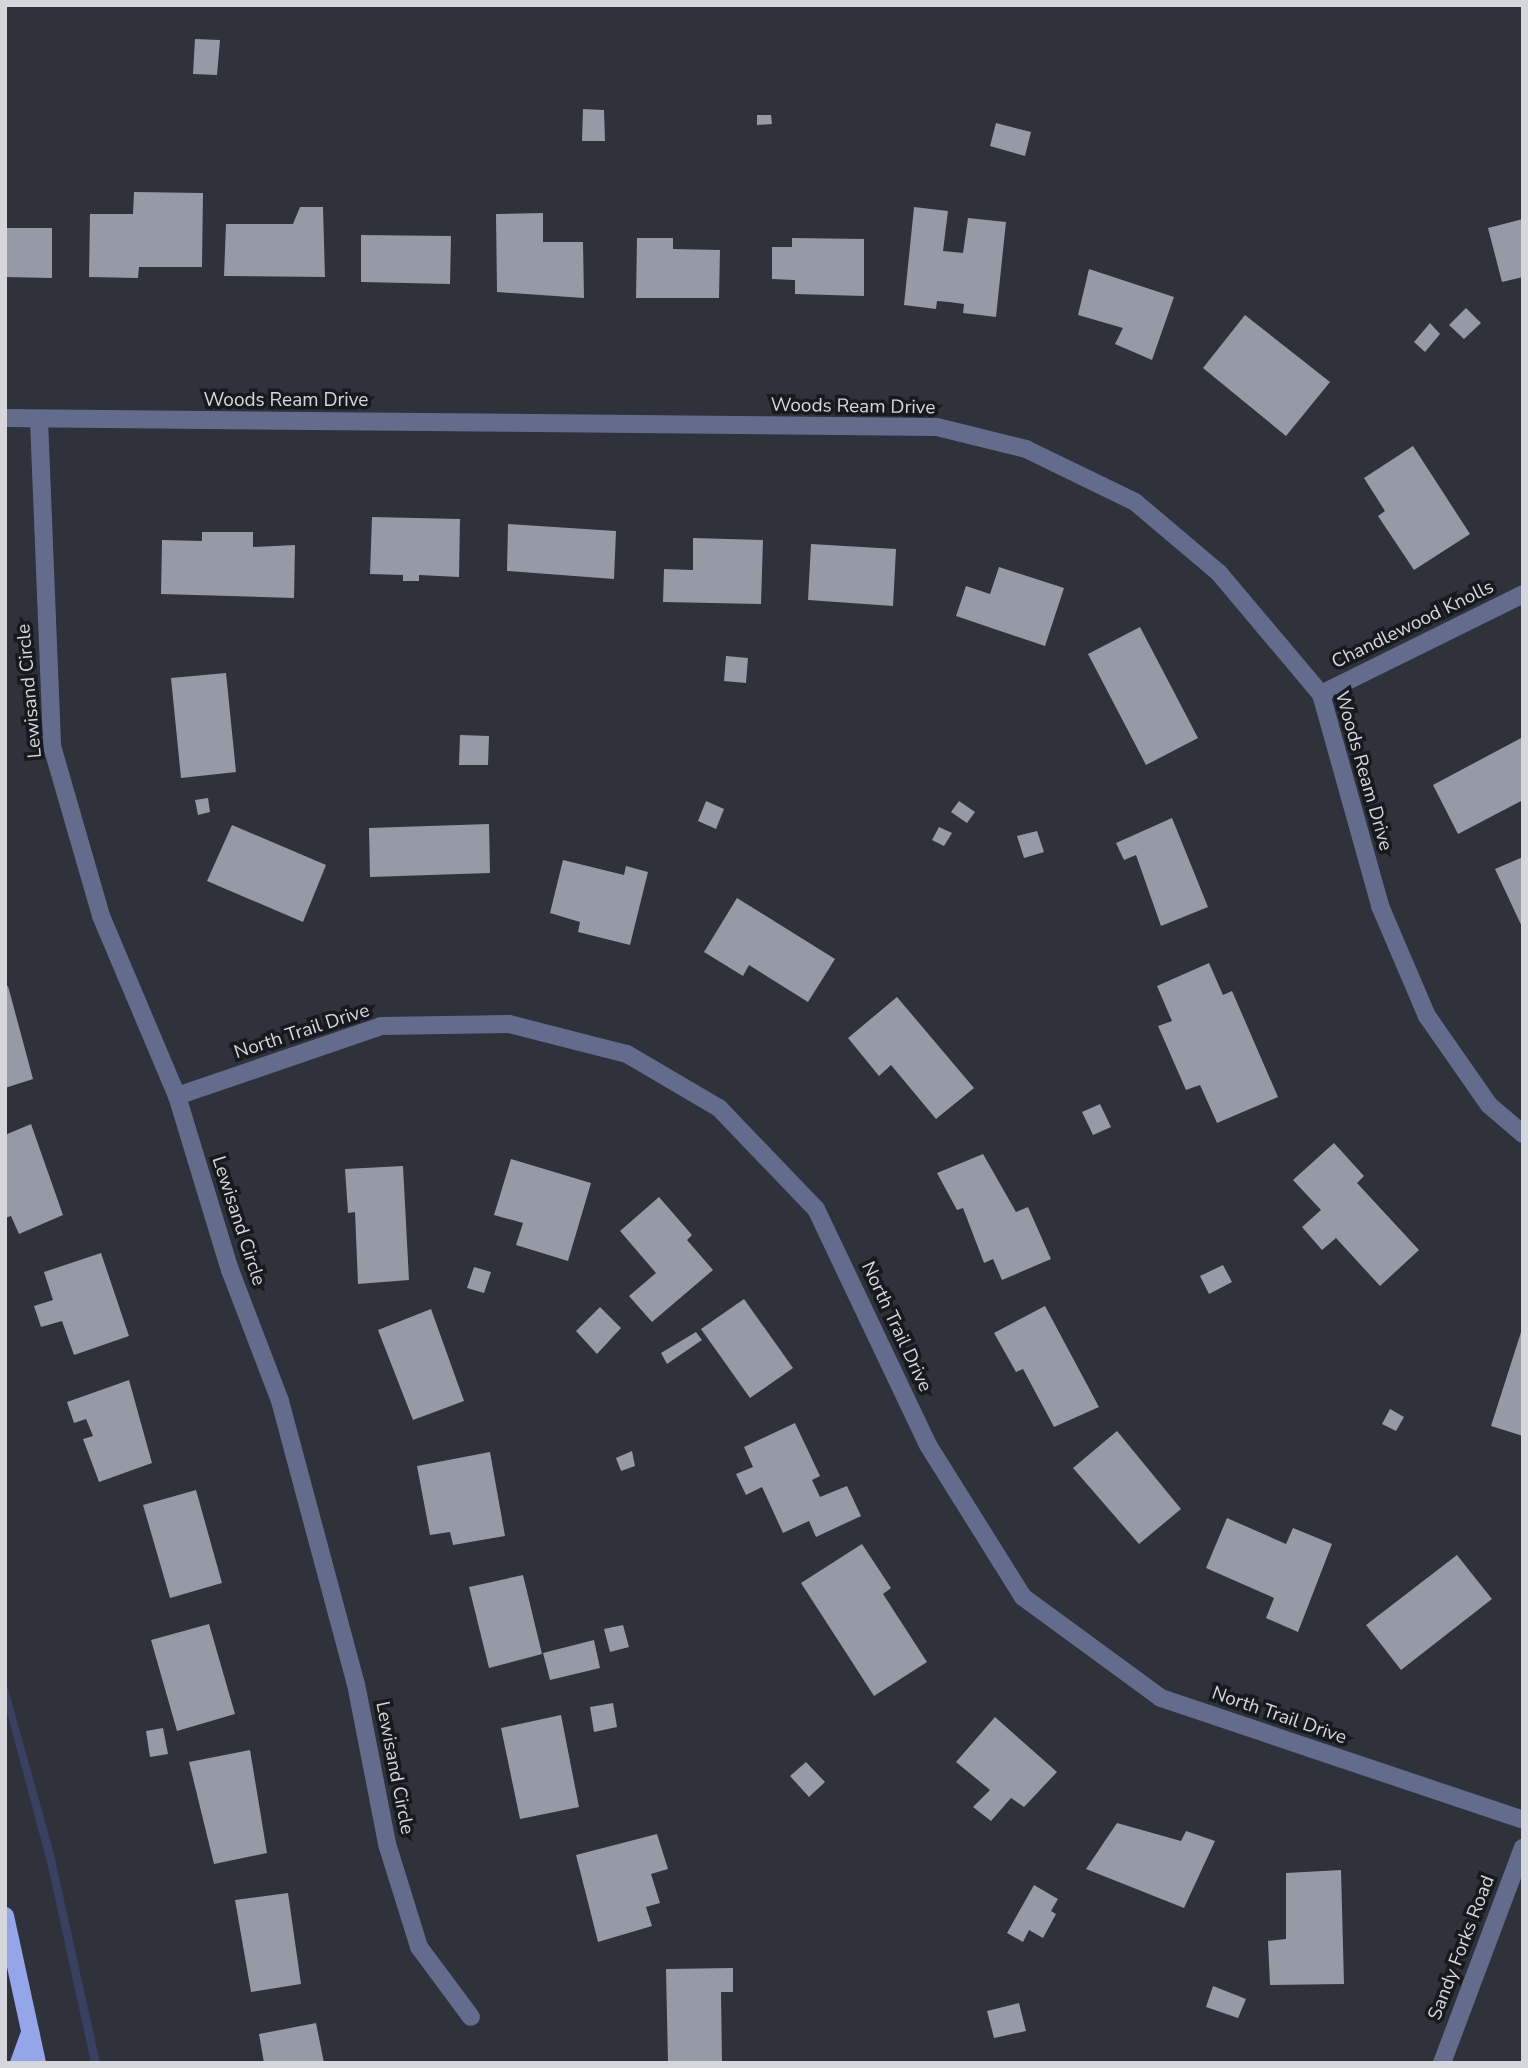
<!DOCTYPE html>
<style>
body{margin:0}
#map{position:relative;width:1528px;height:2068px;overflow:hidden;background:#2f313b;font-family:"Nunito Sans",sans-serif}
div>[style]{position:absolute}
[style*='--x']{left:calc(var(--x)*1px);top:calc(var(--y)*1px);width:calc(var(--w)*1px);rotate:calc(var(--a)*1deg)}
.green>*{inset:0;background:#394061}
.building>*{inset:0;background:#969aa5}
.minor>*{height:18px;margin:-9px;padding:0 9px;transform-origin:9px;border-radius:9px;background:#646c8e}
.major>*{height:18px;margin:-9px;padding:0 9px;transform-origin:9px;border-radius:9px;background:#95a5ea}
span{translate:-50% -50%;white-space:nowrap;text-align:center;line-height:1.15;-webkit-text-stroke:7px #18191e;paint-order:stroke}
.street-label{font-size:19px;color:#d5d7dd}
.frame{position:absolute;inset:0;border:7px solid #d5d7dd;pointer-events:none}
</style>
<div id="map">
<div class="green">
<div style="clip-path:polygon(5px 1678px,53px 1850px,100px 2063px,91px 2063px,48px 1866px,5px 1705px)"></div>
</div>
<div class="building">
<div style="clip-path:polygon(195px 39px,220px 40px,217px 75px,193px 74px)"></div>
<div style="clip-path:polygon(583px 109px,604px 110px,605px 141px,582px 141px)"></div>
<div style="clip-path:polygon(757px 115px,771px 115px,772px 124px,757px 125px)"></div>
<div style="clip-path:polygon(996px 123px,1031px 132px,1025px 156px,990px 146px)"></div>
<div style="clip-path:polygon(134px 192px,203px 193px,202px 267px,139px 267px,138px 278px,89px 277px,90px 214px,133px 214px)"></div>
<div style="clip-path:polygon(300px 207px,323px 207px,325px 277px,224px 276px,226px 224px,293px 224px)"></div>
<div style="clip-path:polygon(914px 207px,948px 211px,943px 251px,963px 253px,968px 218px,1006px 222px,996px 317px,963px 313px,964px 304px,949px 302px,937px 301px,936px 309px,904px 305px)"></div>
<div style="clip-path:polygon(543px 213px,543px 242px,583px 242px,584px 298px,497px 292px,496px 214px)"></div>
<div style="clip-path:polygon(1523px 219px,1523px 277px,1502px 282px,1488px 228px)"></div>
<div style="clip-path:polygon(5px 228px,52px 228px,52px 278px,5px 277px)"></div>
<div style="clip-path:polygon(361px 235px,451px 236px,450px 284px,361px 282px)"></div>
<div style="clip-path:polygon(637px 238px,673px 238px,673px 249px,720px 250px,719px 298px,636px 298px)"></div>
<div style="clip-path:polygon(792px 238px,864px 239px,864px 296px,795px 294px,795px 280px,772px 279px,772px 247px,792px 247px)"></div>
<div style="clip-path:polygon(1089px 269px,1174px 297px,1152px 360px,1115px 344px,1123px 328px,1078px 315px)"></div>
<div style="clip-path:polygon(1466px 308px,1481px 323px,1464px 339px,1449px 325px)"></div>
<div style="clip-path:polygon(1245px 315px,1330px 382px,1286px 436px,1203px 368px)"></div>
<div style="clip-path:polygon(1430px 323px,1440px 334px,1425px 352px,1414px 342px)"></div>
<div style="clip-path:polygon(1413px 446px,1470px 534px,1414px 570px,1378px 516px,1385px 511px,1364px 478px)"></div>
<div style="clip-path:polygon(372px 517px,460px 519px,459px 577px,419px 575px,419px 581px,403px 581px,403px 575px,370px 574px)"></div>
<div style="clip-path:polygon(508px 524px,616px 531px,614px 579px,507px 571px)"></div>
<div style="clip-path:polygon(202px 532px,253px 532px,253px 547px,295px 545px,294px 598px,161px 594px,162px 540px,202px 541px)"></div>
<div style="clip-path:polygon(693px 538px,763px 540px,761px 604px,663px 602px,664px 569px,693px 570px)"></div>
<div style="clip-path:polygon(811px 544px,896px 549px,893px 606px,808px 600px)"></div>
<div style="clip-path:polygon(999px 567px,1064px 588px,1045px 646px,956px 616px,966px 586px,990px 594px)"></div>
<div style="clip-path:polygon(1140px 627px,1198px 738px,1146px 765px,1088px 654px)"></div>
<div style="clip-path:polygon(726px 656px,748px 658px,746px 683px,724px 681px)"></div>
<div style="clip-path:polygon(226px 673px,236px 772px,181px 778px,171px 678px)"></div>
<div style="clip-path:polygon(460px 735px,489px 736px,488px 765px,459px 765px)"></div>
<div style="clip-path:polygon(1523px 737px,1523px 800px,1458px 834px,1433px 785px)"></div>
<div style="clip-path:polygon(208px 798px,210px 812px,198px 815px,195px 800px)"></div>
<div style="clip-path:polygon(706px 801px,724px 809px,716px 829px,698px 821px)"></div>
<div style="clip-path:polygon(959px 801px,975px 812px,967px 823px,951px 812px)"></div>
<div style="clip-path:polygon(1172px 818px,1208px 907px,1161px 926px,1136px 855px,1124px 860px,1116px 843px)"></div>
<div style="clip-path:polygon(489px 824px,490px 873px,370px 877px,369px 828px)"></div>
<div style="clip-path:polygon(232px 825px,326px 865px,303px 922px,207px 881px)"></div>
<div style="clip-path:polygon(939px 827px,952px 833px,944px 846px,932px 840px)"></div>
<div style="clip-path:polygon(1037px 831px,1044px 852px,1024px 858px,1017px 836px)"></div>
<div style="clip-path:polygon(1523px 857px,1523px 929px,1495px 869px)"></div>
<div style="clip-path:polygon(563px 860px,624px 875px,626px 866px,648px 872px,630px 945px,578px 932px,580px 922px,550px 913px)"></div>
<div style="clip-path:polygon(737px 898px,835px 959px,808px 1002px,749px 965px,743px 976px,704px 952px)"></div>
<div style="clip-path:polygon(1209px 963px,1223px 995px,1232px 991px,1278px 1097px,1217px 1123px,1200px 1085px,1186px 1090px,1158px 1026px,1172px 1021px,1157px 986px)"></div>
<div style="clip-path:polygon(8px 986px,33px 1079px,5px 1088px,5px 987px)"></div>
<div style="clip-path:polygon(897px 997px,974px 1088px,936px 1119px,891px 1065px,879px 1076px,848px 1038px)"></div>
<div style="clip-path:polygon(1100px 1104px,1111px 1127px,1093px 1135px,1082px 1112px)"></div>
<div style="clip-path:polygon(31px 1124px,63px 1215px,19px 1234px,11px 1216px,5px 1218px,5px 1135px)"></div>
<div style="clip-path:polygon(1334px 1143px,1364px 1176px,1357px 1183px,1419px 1250px,1380px 1286px,1336px 1238px,1322px 1250px,1302px 1227px,1321px 1210px,1293px 1180px)"></div>
<div style="clip-path:polygon(983px 1154px,1016px 1212px,1028px 1207px,1051px 1259px,1002px 1280px,993px 1259px,984px 1263px,963px 1208px,957px 1210px,937px 1173px)"></div>
<div style="clip-path:polygon(511px 1159px,591px 1183px,568px 1261px,516px 1245px,523px 1223px,494px 1215px)"></div>
<div style="clip-path:polygon(403px 1166px,409px 1280px,358px 1284px,355px 1212px,348px 1213px,345px 1169px)"></div>
<div style="clip-path:polygon(659px 1197px,692px 1235px,687px 1240px,713px 1270px,652px 1322px,629px 1296px,656px 1273px,620px 1231px)"></div>
<div style="clip-path:polygon(101px 1253px,129px 1336px,74px 1355px,62px 1321px,41px 1327px,34px 1306px,53px 1300px,44px 1272px)"></div>
<div style="clip-path:polygon(1223px 1265px,1232px 1282px,1209px 1294px,1200px 1276px)"></div>
<div style="clip-path:polygon(474px 1267px,491px 1272px,484px 1293px,467px 1288px)"></div>
<div style="clip-path:polygon(744px 1299px,793px 1368px,750px 1398px,701px 1329px)"></div>
<div style="clip-path:polygon(1045px 1306px,1099px 1407px,1054px 1427px,1023px 1369px,1016px 1372px,994px 1333px)"></div>
<div style="clip-path:polygon(600px 1307px,621px 1328px,597px 1354px,576px 1331px)"></div>
<div style="clip-path:polygon(431px 1309px,464px 1401px,413px 1420px,378px 1330px)"></div>
<div style="clip-path:polygon(1523px 1326px,1523px 1436px,1491px 1426px)"></div>
<div style="clip-path:polygon(696px 1332px,702px 1340px,667px 1364px,661px 1353px)"></div>
<div style="clip-path:polygon(129px 1380px,152px 1463px,99px 1482px,83px 1439px,93px 1436px,86px 1419px,74px 1423px,67px 1402px)"></div>
<div style="clip-path:polygon(1390px 1409px,1404px 1417px,1396px 1431px,1382px 1424px)"></div>
<div style="clip-path:polygon(795px 1423px,820px 1476px,812px 1480px,820px 1497px,847px 1486px,861px 1516px,816px 1537px,809px 1521px,783px 1533px,762px 1487px,746px 1495px,736px 1474px,753px 1467px,744px 1447px)"></div>
<div style="clip-path:polygon(1117px 1431px,1181px 1509px,1139px 1544px,1073px 1468px)"></div>
<div style="clip-path:polygon(632px 1451px,635px 1466px,621px 1471px,616px 1458px)"></div>
<div style="clip-path:polygon(490px 1452px,505px 1536px,453px 1545px,450px 1532px,430px 1535px,417px 1466px)"></div>
<div style="clip-path:polygon(196px 1490px,222px 1583px,170px 1598px,143px 1505px)"></div>
<div style="clip-path:polygon(1227px 1518px,1286px 1544px,1293px 1528px,1332px 1544px,1298px 1632px,1266px 1618px,1274px 1598px,1206px 1568px)"></div>
<div style="clip-path:polygon(862px 1544px,891px 1588px,883px 1594px,927px 1662px,874px 1696px,801px 1583px)"></div>
<div style="clip-path:polygon(1457px 1555px,1492px 1599px,1401px 1670px,1366px 1625px)"></div>
<div style="clip-path:polygon(523px 1575px,542px 1654px,489px 1668px,469px 1587px)"></div>
<div style="clip-path:polygon(209px 1624px,235px 1714px,177px 1731px,151px 1640px)"></div>
<div style="clip-path:polygon(623px 1625px,629px 1647px,610px 1652px,604px 1629px)"></div>
<div style="clip-path:polygon(594px 1640px,600px 1668px,550px 1680px,543px 1653px)"></div>
<div style="clip-path:polygon(613px 1703px,617px 1727px,594px 1732px,590px 1707px)"></div>
<div style="clip-path:polygon(561px 1715px,579px 1807px,520px 1819px,501px 1728px)"></div>
<div style="clip-path:polygon(995px 1717px,1057px 1772px,1024px 1807px,1011px 1798px,991px 1821px,973px 1807px,990px 1790px,956px 1762px)"></div>
<div style="clip-path:polygon(163px 1728px,168px 1754px,150px 1757px,146px 1731px)"></div>
<div style="clip-path:polygon(250px 1750px,267px 1853px,214px 1864px,189px 1762px)"></div>
<div style="clip-path:polygon(806px 1762px,825px 1782px,809px 1797px,790px 1776px)"></div>
<div style="clip-path:polygon(1117px 1823px,1181px 1841px,1186px 1831px,1215px 1841px,1184px 1908px,1086px 1869px)"></div>
<div style="clip-path:polygon(657px 1834px,668px 1869px,651px 1874px,660px 1903px,646px 1907px,652px 1926px,598px 1942px,576px 1855px)"></div>
<div style="clip-path:polygon(1341px 1870px,1344px 1984px,1270px 1985px,1268px 1941px,1286px 1939px,1286px 1873px)"></div>
<div style="clip-path:polygon(1034px 1885px,1058px 1899px,1051px 1911px,1056px 1914px,1043px 1938px,1029px 1930px,1023px 1942px,1007px 1933px)"></div>
<div style="clip-path:polygon(288px 1893px,301px 1984px,251px 1992px,235px 1900px)"></div>
<div style="clip-path:polygon(733px 1968px,733px 1992px,721px 1992px,722px 2063px,668px 2063px,666px 1969px)"></div>
<div style="clip-path:polygon(1213px 1986px,1246px 1999px,1238px 2018px,1206px 2007px)"></div>
<div style="clip-path:polygon(1019px 2003px,1026px 2031px,994px 2038px,987px 2011px)"></div>
<div style="clip-path:polygon(316px 2023px,324px 2063px,264px 2063px,259px 2034px)"></div>
</div>
<div class="minor">
<div style="--x:5;--y:418;--w:932;--a:0.55"></div>
<div style="--x:937;--y:427;--w:92;--a:13.9"></div>
<div style="--x:1026;--y:449;--w:121;--a:25.9"></div>
<div style="--x:1135;--y:502;--w:110;--a:40.2"></div>
<div style="--x:1219;--y:573;--w:158;--a:49.9"></div>
<div style="--x:1321;--y:694;--w:220;--a:74.4"></div>
<div style="--x:1380;--y:906;--w:120;--a:66.9"></div>
<div style="--x:1427;--y:1016;--w:108;--a:55.1"></div>
<div style="--x:1489;--y:1105;--w:45;--a:40.5"></div>
<div style="--x:39;--y:420;--w:326;--a:87.7"></div>
<div style="--x:52;--y:746;--w:177;--a:73.9"></div>
<div style="--x:101;--y:916;--w:195;--a:67.1"></div>
<div style="--x:177;--y:1096;--w:182;--a:73.1"></div>
<div style="--x:230;--y:1270;--w:140;--a:69.1"></div>
<div style="--x:280;--y:1401;--w:293;--a:75"></div>
<div style="--x:356;--y:1684;--w:163;--a:79"></div>
<div style="--x:387;--y:1844;--w:108;--a:72.7"></div>
<div style="--x:419;--y:1947;--w:87;--a:53.4"></div>
<div style="--x:1321;--y:694;--w:225;--a:-26.3"></div>
<div style="--x:177;--y:1096;--w:216;--a:-18.9"></div>
<div style="--x:381;--y:1026;--w:128;--a:-0.9"></div>
<div style="--x:509;--y:1024;--w:122;--a:14.3"></div>
<div style="--x:627;--y:1054;--w:107;--a:30.4"></div>
<div style="--x:719;--y:1108;--w:140;--a:46.2"></div>
<div style="--x:816;--y:1209;--w:261;--a:64.6"></div>
<div style="--x:928;--y:1445;--w:179;--a:58"></div>
<div style="--x:1023;--y:1597;--w:171;--a:36.2"></div>
<div style="--x:1161;--y:1698;--w:382;--a:18.6"></div>
<div style="--x:1442;--y:2063;--w:230;--a:-69.4"></div>
</div>
<div class="major">
<div style="--x:5;--y:1916;--w:150;--a:77.7"></div>
<div style="--x:19;--y:2063;--w:33;--a:-70"></div>
</div>
<div class="street-label">
<span style="left:286px;top:401px">Woods Ream Drive</span>
<span style="left:853px;top:407px;rotate:1deg">Woods Ream Drive</span>
<span style="left:1413px;top:625px;rotate:-26deg">Chandlewood Knolls</span>
<span style="left:30px;top:691px;rotate:-95deg">Lewisand Circle</span>
<span style="left:1363px;top:771px;rotate:74deg">Woods Ream Drive</span>
<span style="left:302px;top:1032px;rotate:-18deg">North Trail Drive</span>
<span style="left:238px;top:1221px;rotate:72deg">Lewisand Circle</span>
<span style="left:896px;top:1327px;rotate:65deg">North Trail Drive</span>
<span style="left:1279px;top:1716px;rotate:19deg">North Trail Drive</span>
<span style="left:394px;top:1768px;rotate:79deg">Lewisand Circle</span>
<span style="left:1462px;top:1948px;rotate:-69deg">Sandy Forks Road</span>
</div>
<div class="frame"></div>
</div>
